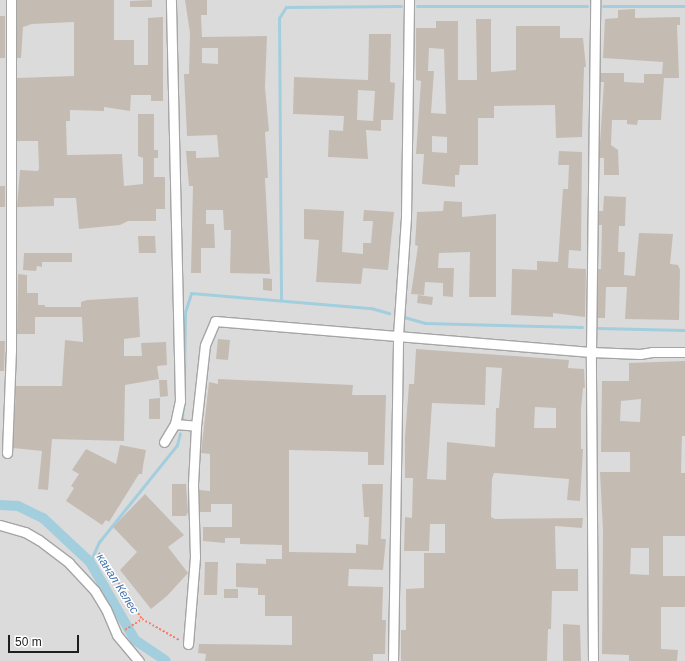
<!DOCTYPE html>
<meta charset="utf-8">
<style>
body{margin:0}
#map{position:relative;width:685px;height:661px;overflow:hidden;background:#efece3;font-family:Helvetica,sans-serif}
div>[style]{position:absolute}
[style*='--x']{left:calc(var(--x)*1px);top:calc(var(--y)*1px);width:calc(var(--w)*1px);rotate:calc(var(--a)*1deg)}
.residential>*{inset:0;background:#dcdbdb}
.stream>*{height:3px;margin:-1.5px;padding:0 1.5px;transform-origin:1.5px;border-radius:1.5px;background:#a2cede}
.canal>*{height:10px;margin:-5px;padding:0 5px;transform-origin:5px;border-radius:5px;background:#a2cede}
.building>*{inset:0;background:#c4bcb3}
.path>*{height:1.5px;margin-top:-0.75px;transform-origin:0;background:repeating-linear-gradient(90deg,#fe7c66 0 2px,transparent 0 4px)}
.roads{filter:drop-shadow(1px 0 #a5a5a5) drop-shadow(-1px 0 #a5a5a5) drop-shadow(0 1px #a5a5a5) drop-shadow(0 -1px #a5a5a5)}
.minor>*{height:9px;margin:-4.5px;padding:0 4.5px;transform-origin:4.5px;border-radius:4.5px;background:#fff}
span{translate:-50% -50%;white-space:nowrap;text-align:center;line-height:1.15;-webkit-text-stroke:3px #fff;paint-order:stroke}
.water-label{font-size:12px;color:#4777b1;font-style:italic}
.scale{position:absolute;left:8px;top:635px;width:71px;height:18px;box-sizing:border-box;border:2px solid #1e1e1e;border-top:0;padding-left:5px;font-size:12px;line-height:14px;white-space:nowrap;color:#1e1e1e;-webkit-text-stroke:3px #fff;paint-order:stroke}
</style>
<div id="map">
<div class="residential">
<div style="clip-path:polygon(0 0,685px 0,685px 661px,0 661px)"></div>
</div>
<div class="stream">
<div style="--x:417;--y:6;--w:170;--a:0"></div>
<div style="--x:603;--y:6;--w:82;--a:0"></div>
<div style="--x:281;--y:300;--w:282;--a:-90.4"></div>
<div style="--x:279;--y:18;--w:13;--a:-58"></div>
<div style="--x:286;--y:7;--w:115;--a:-0.5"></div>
<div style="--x:404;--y:317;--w:22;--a:16"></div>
<div style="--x:425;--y:323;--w:157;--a:1.5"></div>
<div style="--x:598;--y:328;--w:87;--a:1.3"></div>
<div style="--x:184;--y:377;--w:65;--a:-89.1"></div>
<div style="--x:185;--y:312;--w:20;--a:-72"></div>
<div style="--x:191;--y:293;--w:181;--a:4.8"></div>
<div style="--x:371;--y:308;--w:19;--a:16"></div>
<div style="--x:182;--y:418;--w:14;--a:-86"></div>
<div style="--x:90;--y:562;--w:22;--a:-66"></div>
<div style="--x:99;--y:542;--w:124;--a:-51.2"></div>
<div style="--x:177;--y:445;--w:12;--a:-76"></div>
</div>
<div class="canal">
<div style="--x:0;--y:505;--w:18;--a:3"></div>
<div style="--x:18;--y:506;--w:28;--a:26"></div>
<div style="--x:43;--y:518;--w:64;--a:43.1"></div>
<div style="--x:90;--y:562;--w:90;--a:60"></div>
<div style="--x:135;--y:640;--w:37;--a:34"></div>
</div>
<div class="building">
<div style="clip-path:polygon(17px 0,114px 0,114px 40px,134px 40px,134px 65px,148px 65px,148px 18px,163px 17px,163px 101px,151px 101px,151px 95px,131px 95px,130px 111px,104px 107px,104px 111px,70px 110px,70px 121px,66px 121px,67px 155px,122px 154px,124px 186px,143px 184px,143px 158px,138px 156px,138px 114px,154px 114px,154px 150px,158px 150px,158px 158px,154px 158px,154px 177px,165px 177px,165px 209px,156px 209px,156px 221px,128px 221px,120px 225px,79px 229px,76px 198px,54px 198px,54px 206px,17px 207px,20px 170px,38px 171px,39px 168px,38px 141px,17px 141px,17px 78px,74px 76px,74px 22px,32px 24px,23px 27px,21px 58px,17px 58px)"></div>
<div style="clip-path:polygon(152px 0,152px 7px,130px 7px,130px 1px)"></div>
<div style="clip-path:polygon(evenodd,185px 0,207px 0,207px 15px,201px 15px,202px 37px,267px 36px,265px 87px,269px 131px,265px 132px,268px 178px,265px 178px,270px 274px,230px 273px,231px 230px,224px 230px,223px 210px,206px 210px,206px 224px,214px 224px,215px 248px,201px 248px,201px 273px,191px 273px,193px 186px,189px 186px,186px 151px,196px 151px,196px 158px,219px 157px,217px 135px,187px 136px,184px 74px,189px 74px,190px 33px,185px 0,202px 48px,218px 48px,218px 64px,202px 63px,202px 48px)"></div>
<div style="clip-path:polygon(635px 9px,635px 18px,680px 17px,680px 25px,677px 25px,679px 78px,664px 78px,661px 120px,638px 120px,637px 125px,627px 124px,627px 120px,612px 120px,611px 145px,618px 150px,619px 175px,604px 175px,604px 158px,599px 158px,604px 82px,600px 82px,600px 73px,624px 73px,624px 82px,644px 83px,644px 74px,662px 74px,663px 62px,603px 58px,605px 19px,618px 18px,618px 10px)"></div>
<div style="clip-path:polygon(0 16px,5px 16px,5px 58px,0 58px)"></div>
<div style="clip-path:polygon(evenodd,476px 19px,491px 19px,491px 72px,516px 70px,516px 26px,560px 26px,560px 38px,583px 38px,586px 67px,584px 67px,582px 137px,556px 138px,555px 105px,494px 106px,494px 118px,478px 118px,478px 165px,460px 165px,459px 175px,455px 175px,455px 187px,422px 184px,424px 154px,416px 154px,421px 81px,416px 80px,416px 28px,436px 28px,436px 21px,458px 21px,458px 80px,477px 80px,476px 19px,429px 48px,444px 49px,446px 114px,431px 113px,434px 71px,428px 71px,429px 48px,476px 19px,432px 136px,447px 137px,447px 153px,432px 152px,432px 136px)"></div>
<div style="clip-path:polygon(evenodd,369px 34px,391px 34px,390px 82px,395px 83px,393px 120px,381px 120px,381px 131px,366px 130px,368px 159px,328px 157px,329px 130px,343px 131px,344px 116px,293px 114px,294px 77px,368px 80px,369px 34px,358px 90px,375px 91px,373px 121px,357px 120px,358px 90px)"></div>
<div style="clip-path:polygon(559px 151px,582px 152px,581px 251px,569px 250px,568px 268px,586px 269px,585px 317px,553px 313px,553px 317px,511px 315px,512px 269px,537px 270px,537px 261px,558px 262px,563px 189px,568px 189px,569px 165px,558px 165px)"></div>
<div style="clip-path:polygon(0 186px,5px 186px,5px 207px,0 207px)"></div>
<div style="clip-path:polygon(604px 196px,626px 197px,625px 226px,619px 226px,618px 252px,625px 252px,624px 275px,635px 276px,639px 233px,673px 234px,670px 264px,678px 265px,680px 270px,679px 320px,625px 319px,627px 287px,606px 287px,605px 318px,597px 318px,598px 269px,601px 269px,602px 225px,598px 225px,599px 211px,603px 211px)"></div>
<div style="clip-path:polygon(444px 201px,462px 202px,462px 217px,496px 214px,496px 297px,469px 297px,470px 252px,439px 253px,438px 268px,454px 268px,453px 297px,443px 296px,443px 283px,425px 282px,424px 295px,411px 294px,418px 246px,415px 245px,417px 212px,443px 211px)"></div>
<div style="clip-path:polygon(304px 209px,344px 211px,342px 252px,363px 254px,363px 243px,371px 243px,373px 221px,363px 221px,364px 210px,394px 212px,388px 270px,363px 268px,361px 284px,316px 282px,319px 240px,304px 239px)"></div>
<div style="clip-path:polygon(138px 236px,155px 236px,156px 253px,139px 253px)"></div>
<div style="clip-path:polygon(24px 253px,72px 253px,72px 262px,42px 262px,42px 267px,37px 266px,36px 271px,23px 270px)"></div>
<div style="clip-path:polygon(18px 274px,27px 275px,27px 293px,38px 293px,38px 305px,45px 305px,45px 307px,81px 307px,81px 302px,87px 300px,138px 297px,140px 337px,124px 339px,124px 356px,142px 356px,141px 343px,166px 342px,167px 365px,157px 366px,159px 379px,125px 385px,124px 441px,52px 439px,48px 490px,38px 489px,42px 451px,13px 448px,16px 386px,62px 386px,65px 340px,83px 342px,82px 317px,35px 317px,35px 334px,17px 334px)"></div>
<div style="clip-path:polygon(263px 278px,272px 279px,272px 291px,263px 290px)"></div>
<div style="clip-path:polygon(418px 295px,433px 297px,432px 305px,417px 303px)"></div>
<div style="clip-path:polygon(218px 339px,230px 340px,228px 360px,216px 359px)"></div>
<div style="clip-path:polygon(0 341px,5px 341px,4px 371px,0 371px)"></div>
<div style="clip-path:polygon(evenodd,416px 349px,569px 360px,568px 368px,584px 369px,585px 388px,583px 388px,581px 409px,581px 449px,583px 449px,580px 501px,567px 500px,569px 479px,494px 473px,492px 479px,491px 517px,495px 519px,583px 518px,582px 528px,555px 526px,556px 569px,578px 569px,578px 591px,552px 591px,551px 629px,548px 629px,547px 661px,401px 661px,401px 630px,406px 630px,406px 589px,424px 588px,424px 553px,445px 553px,445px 524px,430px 524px,429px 551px,404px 551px,405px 517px,412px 518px,413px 478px,405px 478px,405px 437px,409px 384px,414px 384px,416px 349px,486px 367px,502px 368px,499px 408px,496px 408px,495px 447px,447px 442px,446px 480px,427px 479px,432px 403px,485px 405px,486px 367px,416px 349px,535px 407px,556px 408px,556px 428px,534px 428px,535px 407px)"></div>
<div style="clip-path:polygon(evenodd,685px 361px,685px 436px,682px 436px,681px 473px,685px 473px,685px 536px,663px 536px,663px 576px,685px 576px,685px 607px,661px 607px,661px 649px,678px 650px,677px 661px,629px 661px,629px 655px,602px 654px,603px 530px,600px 472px,630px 472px,630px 452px,601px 452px,602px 381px,629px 381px,629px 363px,685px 361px,641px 399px,640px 422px,620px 421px,621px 401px,641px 399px,685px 361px,631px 548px,649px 548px,649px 575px,630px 574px,631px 548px)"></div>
<div style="clip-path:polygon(218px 379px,353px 385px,352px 395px,386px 395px,384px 465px,368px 465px,368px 452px,289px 450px,289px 552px,356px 553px,356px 544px,368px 545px,369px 517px,364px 517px,362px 484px,383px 484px,381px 539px,386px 539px,383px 570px,349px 569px,348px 586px,383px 587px,382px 620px,386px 620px,385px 654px,373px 654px,373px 661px,205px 661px,206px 654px,198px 653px,199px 644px,292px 645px,292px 616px,265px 616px,265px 595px,258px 595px,258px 588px,236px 587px,236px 563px,266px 564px,266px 559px,282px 559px,282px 545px,240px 544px,240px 538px,225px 538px,225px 543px,203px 541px,203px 527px,232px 527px,232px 504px,211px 504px,211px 512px,200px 512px,199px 490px,210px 491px,210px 454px,201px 453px,209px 382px,218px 384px)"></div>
<div style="clip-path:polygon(159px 380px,167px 380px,168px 396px,160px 397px)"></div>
<div style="clip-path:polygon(160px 398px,160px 419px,149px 419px,149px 399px)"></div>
<div style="clip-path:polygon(120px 445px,146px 450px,143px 466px,142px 474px,139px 474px,109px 522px,106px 520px,102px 525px,66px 501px,74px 488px,71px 486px,79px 474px,72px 470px,86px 449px,116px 464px)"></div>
<div style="clip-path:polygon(172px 484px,186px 484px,188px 512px,186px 516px,172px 516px)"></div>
<div style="clip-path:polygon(145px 494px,184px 535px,168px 547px,188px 573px,167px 596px,151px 609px,120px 570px,137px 552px,113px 527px)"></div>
<div style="clip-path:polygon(205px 562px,218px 562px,217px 595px,204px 595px)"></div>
<div style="clip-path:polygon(224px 589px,238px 589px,238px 598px,224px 598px)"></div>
<div style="clip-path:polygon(563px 624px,580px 625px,581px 661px,563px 661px)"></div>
</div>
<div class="path">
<div style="--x:99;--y:553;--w:79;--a:56.9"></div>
<div style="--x:142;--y:619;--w:43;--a:29.6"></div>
<div style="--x:125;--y:630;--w:20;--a:-33"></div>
</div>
<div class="roads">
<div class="minor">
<div style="--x:175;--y:424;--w:21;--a:5"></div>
<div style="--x:164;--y:442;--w:21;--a:-59"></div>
<div style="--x:175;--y:424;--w:24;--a:-78"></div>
<div style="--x:180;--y:401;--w:401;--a:-91.3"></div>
<div style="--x:7;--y:453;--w:102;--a:-87.8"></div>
<div style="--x:11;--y:351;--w:351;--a:-90"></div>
<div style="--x:0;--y:525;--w:26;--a:16"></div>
<div style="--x:25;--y:532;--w:16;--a:30"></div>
<div style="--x:39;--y:540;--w:38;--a:37"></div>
<div style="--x:69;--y:563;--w:38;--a:47"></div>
<div style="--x:95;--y:591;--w:21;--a:59"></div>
<div style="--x:106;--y:609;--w:28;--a:67"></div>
<div style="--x:117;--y:635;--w:34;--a:50"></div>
<div style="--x:188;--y:644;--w:87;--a:-85.4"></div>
<div style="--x:195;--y:557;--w:73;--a:-91.6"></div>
<div style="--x:193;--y:484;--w:58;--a:-87"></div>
<div style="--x:196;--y:426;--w:81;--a:-83.7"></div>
<div style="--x:205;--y:345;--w:26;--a:-67"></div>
<div style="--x:215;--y:321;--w:377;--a:4.7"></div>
<div style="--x:591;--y:352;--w:49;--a:2.3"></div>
<div style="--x:640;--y:354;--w:12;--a:-9"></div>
<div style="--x:652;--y:352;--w:33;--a:0"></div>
<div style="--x:393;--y:661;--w:326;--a:-89.1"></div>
<div style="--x:398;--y:335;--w:118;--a:-86.1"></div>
<div style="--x:406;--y:217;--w:217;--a:-89.2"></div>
<div style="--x:593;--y:661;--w:309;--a:-90.4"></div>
<div style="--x:591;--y:352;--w:352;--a:-89.3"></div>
</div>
</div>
<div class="water-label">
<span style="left:117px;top:584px;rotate:58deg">канал Келес</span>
</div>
<div class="scale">50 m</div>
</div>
